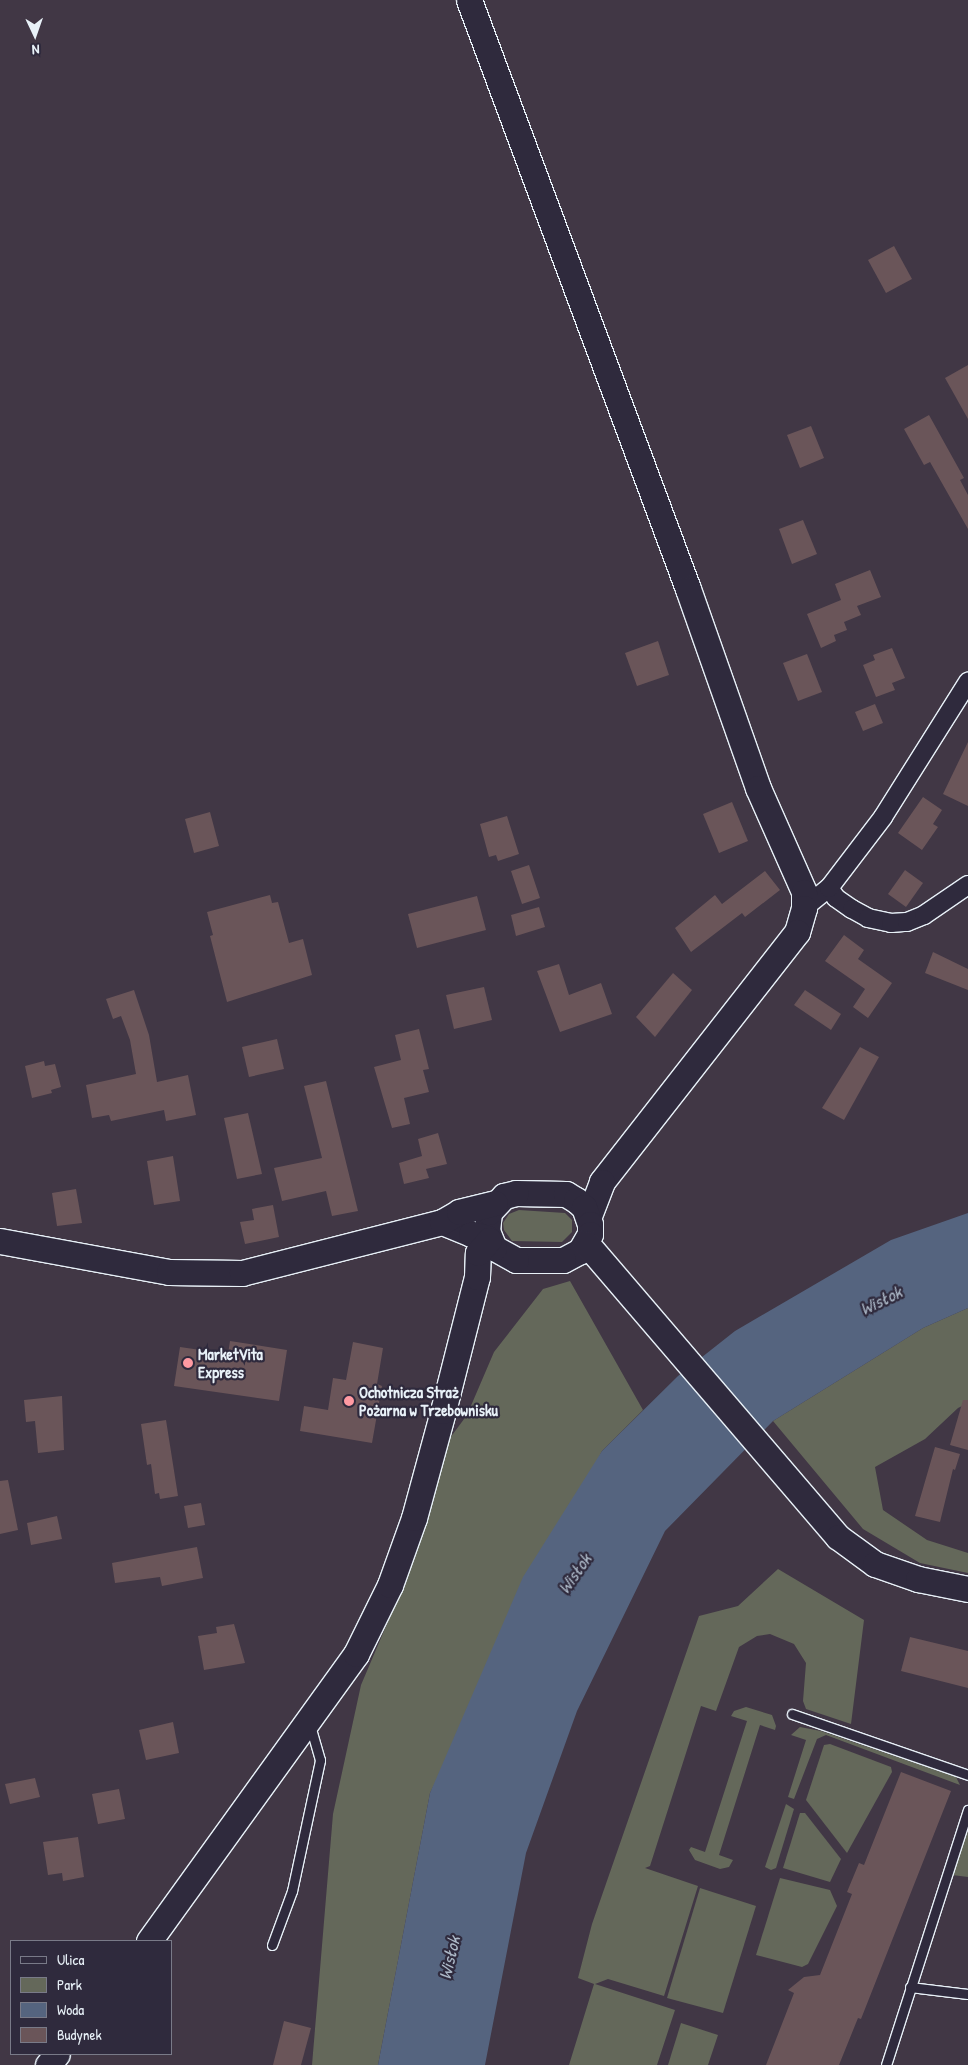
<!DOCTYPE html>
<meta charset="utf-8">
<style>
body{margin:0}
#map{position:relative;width:968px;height:2065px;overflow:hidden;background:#413745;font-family:"Patrick Hand",sans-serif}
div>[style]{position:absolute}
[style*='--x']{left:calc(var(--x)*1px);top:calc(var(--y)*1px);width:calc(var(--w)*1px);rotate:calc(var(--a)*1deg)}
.green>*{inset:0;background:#64685a}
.water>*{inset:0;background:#55647f}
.building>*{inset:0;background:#6a5559}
.roads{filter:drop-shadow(1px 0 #e8f1f8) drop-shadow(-1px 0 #e8f1f8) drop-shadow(0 1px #e8f1f8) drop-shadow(0 -1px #e8f1f8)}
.lane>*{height:9px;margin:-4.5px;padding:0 4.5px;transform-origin:4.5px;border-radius:4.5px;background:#2f2a3d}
.street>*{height:18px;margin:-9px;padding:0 9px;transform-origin:9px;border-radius:9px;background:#2f2a3d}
.secondary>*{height:25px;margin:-12.5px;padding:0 12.5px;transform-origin:12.5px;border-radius:12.5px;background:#2f2a3d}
.dots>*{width:14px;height:14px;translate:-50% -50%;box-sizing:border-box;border:2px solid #2f2a3d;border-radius:50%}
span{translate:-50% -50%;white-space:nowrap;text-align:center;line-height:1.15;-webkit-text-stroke:4.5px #2f2a3d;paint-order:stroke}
.poi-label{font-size:16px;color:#e8f1f8;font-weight:700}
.left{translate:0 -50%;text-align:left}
.water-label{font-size:18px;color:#adb9c8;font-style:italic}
.legend{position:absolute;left:10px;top:1940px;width:162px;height:115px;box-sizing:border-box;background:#2f2a3d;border:1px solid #797a88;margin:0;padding:6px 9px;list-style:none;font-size:15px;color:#e8f1f8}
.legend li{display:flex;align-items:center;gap:10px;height:25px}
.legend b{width:25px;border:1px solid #797a88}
.north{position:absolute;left:10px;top:10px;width:50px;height:50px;-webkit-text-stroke:4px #2f2a3d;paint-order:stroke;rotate:177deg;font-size:14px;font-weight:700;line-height:20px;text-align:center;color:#e8f1f8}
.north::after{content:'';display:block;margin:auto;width:18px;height:22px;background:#e8f1f8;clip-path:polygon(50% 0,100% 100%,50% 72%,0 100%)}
</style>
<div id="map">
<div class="green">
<div style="clip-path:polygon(519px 1210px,565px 1213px,572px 1220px,572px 1232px,562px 1242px,512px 1241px,504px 1230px,503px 1223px,509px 1214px)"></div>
<div style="clip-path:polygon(570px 1281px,643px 1410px,602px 1451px,430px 1793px,378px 2065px,312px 2065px,333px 1814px,361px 1685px,412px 1565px,437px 1472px,450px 1438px,467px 1415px,494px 1352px,543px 1289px)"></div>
<div style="clip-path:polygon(968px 1308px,968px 1403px,958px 1408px,925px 1439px,875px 1467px,883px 1510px,927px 1540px,968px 1553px,968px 1573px,920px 1563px,863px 1529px,773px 1421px,923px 1328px)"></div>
<div style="clip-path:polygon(778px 1569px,864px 1620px,851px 1724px,806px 1709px,803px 1701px,806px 1663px,794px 1644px,770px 1634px,757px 1636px,739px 1647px,716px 1711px,701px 1706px,650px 1866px,645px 1868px,698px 1886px,664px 1996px,608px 1979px,595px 1984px,675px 2010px,657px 2065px,569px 2065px,594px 1984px,578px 1978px,592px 1924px,699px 1616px,738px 1606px)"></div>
<div style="clip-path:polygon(746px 1707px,772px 1715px,776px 1726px,775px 1730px,760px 1725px,719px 1855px,733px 1860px,729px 1867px,720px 1869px,695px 1860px,689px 1850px,691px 1847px,705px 1852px,747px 1721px,731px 1716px,734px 1711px)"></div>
<div style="clip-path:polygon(800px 1727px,821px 1731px,956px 1777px,960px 1785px,826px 1735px,817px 1739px,794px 1799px,788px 1797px,806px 1740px,791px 1735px)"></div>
<div style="clip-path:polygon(830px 1744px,891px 1767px,892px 1772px,847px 1853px,806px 1800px,824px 1745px)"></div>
<div style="clip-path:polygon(786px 1804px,794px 1809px,776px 1868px,771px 1870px,765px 1867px)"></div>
<div style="clip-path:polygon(800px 1813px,805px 1813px,841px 1859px,830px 1882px,783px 1868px)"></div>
<div style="clip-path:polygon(968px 1831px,968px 1877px,952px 1875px)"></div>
<div style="clip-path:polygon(780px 1878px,830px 1890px,837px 1906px,808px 1964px,802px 1967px,756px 1955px)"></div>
<div style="clip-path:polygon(700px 1888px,756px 1906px,723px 2013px,667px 1998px)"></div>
<div style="clip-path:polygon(681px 2023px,718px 2035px,708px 2065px,668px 2065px)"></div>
</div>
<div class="water">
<div style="clip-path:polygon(968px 1213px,968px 1308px,923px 1328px,773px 1421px,665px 1531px,577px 1711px,526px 1853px,485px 2065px,378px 2065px,430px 1793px,523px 1577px,602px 1451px,678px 1376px,735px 1331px,891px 1240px)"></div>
</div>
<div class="building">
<div style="clip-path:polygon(894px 246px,912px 279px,886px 293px,868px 260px)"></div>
<div style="clip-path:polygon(968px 365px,968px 419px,945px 378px)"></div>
<div style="clip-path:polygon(929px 415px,964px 478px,960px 480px,968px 495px,968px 529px,930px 462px,924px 465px,904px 429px)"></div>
<div style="clip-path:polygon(811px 426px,824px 458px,800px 468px,787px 435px)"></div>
<div style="clip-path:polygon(803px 520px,817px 554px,792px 564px,779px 529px)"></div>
<div style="clip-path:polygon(870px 570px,881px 597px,857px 606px,861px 615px,844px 622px,847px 630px,834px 635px,836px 641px,821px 648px,807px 614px,841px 600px,835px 584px)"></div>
<div style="clip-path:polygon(658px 641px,669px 675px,637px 686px,625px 653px)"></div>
<div style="clip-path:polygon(892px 648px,905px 678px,892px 683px,895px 690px,876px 697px,863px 665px,875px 660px,873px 655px)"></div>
<div style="clip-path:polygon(807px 654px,822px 692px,798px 701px,783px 663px)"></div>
<div style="clip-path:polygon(875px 704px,883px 723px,863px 731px,855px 712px)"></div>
<div style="clip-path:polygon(968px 742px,968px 806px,943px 794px)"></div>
<div style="clip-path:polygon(923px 797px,942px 810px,933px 824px,938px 827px,922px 850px,898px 833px)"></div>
<div style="clip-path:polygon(732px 802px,748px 841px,719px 853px,703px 814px)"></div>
<div style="clip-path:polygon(210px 812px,219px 846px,194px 853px,185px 819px)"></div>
<div style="clip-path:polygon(507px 816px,519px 854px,498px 861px,496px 855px,489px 857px,480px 824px)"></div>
<div style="clip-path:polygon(529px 865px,540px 898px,522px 904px,511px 871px)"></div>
<div style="clip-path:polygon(905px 870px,923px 883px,906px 907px,888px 894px)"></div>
<div style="clip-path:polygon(765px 871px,780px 890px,745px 917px,742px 913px,691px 952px,675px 928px,715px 895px,722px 904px)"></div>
<div style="clip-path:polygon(270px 895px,272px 903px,278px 902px,289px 943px,303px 939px,312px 975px,227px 1002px,210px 936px,213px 935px,207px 912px)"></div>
<div style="clip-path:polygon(477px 896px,486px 930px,417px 948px,408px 914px)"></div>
<div style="clip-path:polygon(539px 907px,545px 927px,516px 936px,511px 915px)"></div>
<div style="clip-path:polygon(844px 935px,864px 950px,858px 959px,892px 983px,868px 1018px,853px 1007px,865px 989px,825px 961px)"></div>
<div style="clip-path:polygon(933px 952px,968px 969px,968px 990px,925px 973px)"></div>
<div style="clip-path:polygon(559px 964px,569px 995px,601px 983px,612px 1014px,560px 1032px,537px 971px)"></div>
<div style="clip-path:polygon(673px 973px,692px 990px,655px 1037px,636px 1017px)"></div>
<div style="clip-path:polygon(484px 987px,492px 1020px,454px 1029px,446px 995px)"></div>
<div style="clip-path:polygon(134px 990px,149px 1035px,157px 1082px,188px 1075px,196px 1115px,166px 1121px,164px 1110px,111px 1121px,109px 1115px,92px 1118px,86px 1085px,136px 1074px,130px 1040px,121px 1016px,113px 1019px,106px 999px)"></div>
<div style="clip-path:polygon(805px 990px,841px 1014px,831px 1030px,794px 1005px)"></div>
<div style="clip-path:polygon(419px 1029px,429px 1069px,423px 1070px,429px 1092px,404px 1098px,410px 1124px,392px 1128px,374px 1067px,401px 1060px,395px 1035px)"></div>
<div style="clip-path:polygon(277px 1039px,284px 1069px,249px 1077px,242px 1047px)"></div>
<div style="clip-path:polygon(860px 1047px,879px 1057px,844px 1120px,822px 1108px)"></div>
<div style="clip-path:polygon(44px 1061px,45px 1066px,55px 1064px,61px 1087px,51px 1090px,52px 1093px,32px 1098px,25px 1066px)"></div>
<div style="clip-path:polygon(326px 1081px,358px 1211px,332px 1216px,326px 1191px,282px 1201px,274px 1168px,322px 1158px,304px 1086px)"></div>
<div style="clip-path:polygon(248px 1113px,262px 1174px,237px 1179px,224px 1118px)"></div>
<div style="clip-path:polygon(438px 1133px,447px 1164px,426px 1169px,429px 1178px,404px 1184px,399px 1163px,422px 1156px,418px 1139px)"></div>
<div style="clip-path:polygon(173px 1156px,180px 1201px,154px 1205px,147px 1161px)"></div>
<div style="clip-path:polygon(76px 1189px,82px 1223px,57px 1226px,52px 1193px)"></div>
<div style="clip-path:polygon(273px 1205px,279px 1237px,245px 1244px,240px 1222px,254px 1220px,252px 1209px)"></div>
<div style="clip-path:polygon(230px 1341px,287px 1350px,279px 1401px,174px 1386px,180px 1347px,228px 1354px)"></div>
<div style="clip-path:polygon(353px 1342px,383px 1348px,377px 1384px,382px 1386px,372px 1443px,300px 1431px,304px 1406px,328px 1410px,333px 1378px,346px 1380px)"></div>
<div style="clip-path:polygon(62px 1396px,64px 1450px,38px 1453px,35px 1421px,26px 1422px,24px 1400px)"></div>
<div style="clip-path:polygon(963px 1400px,968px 1400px,968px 1450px,950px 1445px)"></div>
<div style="clip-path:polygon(166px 1420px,178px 1496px,160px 1499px,159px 1493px,155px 1494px,151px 1464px,147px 1465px,141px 1424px)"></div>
<div style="clip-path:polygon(935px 1447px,960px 1454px,955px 1470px,953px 1469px,940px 1522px,915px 1516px)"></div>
<div style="clip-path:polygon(8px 1480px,18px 1530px,0 1534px,0 1481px)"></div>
<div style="clip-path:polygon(201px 1503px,205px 1525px,188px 1528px,184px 1506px)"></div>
<div style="clip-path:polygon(57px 1516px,62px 1539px,31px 1545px,27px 1523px)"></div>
<div style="clip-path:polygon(197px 1547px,203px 1578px,162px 1586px,160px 1577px,115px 1583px,112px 1563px)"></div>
<div style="clip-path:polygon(234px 1624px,245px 1663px,204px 1670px,198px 1636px,217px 1633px,216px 1627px)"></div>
<div style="clip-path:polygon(910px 1637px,968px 1651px,968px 1688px,901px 1671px)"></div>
<div style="clip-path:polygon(173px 1722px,179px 1753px,146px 1760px,139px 1730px)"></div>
<div style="clip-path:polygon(901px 1772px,951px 1791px,861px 2019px,858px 2018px,839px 2065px,766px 2065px,794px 1993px,788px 1990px,804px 1977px,820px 1975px,852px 1894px,847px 1892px,859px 1863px,864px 1865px)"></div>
<div style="clip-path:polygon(35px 1778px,40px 1797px,10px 1804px,5px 1784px)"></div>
<div style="clip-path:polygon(119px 1789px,125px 1819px,98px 1824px,92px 1794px)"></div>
<div style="clip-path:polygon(78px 1837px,84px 1877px,63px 1881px,62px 1873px,48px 1875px,43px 1842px)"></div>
<div style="clip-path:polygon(284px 2021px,311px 2028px,301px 2065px,273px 2065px)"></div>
</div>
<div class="roads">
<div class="lane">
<div style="--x:792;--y:1714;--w:186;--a:19.1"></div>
<div style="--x:272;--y:1945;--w:58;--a:-69.7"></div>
<div style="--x:292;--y:1891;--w:134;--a:-77.9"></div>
<div style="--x:320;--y:1760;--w:37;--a:-106"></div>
<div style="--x:910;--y:1987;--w:58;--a:6.9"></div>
<div style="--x:886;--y:2065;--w:268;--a:-72.2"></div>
</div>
<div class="street">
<div style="--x:829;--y:888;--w:12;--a:55"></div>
<div style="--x:836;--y:898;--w:19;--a:35"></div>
<div style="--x:852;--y:909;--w:18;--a:29"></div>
<div style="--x:868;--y:918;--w:24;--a:12"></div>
<div style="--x:891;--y:923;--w:16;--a:-4"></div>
<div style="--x:907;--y:922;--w:18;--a:-22"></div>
<div style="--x:924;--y:915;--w:53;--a:-34.3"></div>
<div style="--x:804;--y:908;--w:32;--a:-39"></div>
<div style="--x:829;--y:888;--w:89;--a:-52.7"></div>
<div style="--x:883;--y:817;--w:160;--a:-57.8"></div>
</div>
<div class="secondary">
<div style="--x:469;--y:0;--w:628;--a:69.6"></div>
<div style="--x:688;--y:589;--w:211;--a:70.6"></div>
<div style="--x:758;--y:788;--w:114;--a:66.1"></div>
<div style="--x:804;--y:892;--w:16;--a:90"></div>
<div style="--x:804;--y:908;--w:25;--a:106"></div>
<div style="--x:797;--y:932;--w:317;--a:128"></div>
<div style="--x:602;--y:1182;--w:36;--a:111"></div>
<div style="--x:516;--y:1193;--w:50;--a:1.1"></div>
<div style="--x:566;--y:1194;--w:12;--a:31"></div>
<div style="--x:576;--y:1200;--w:11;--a:41"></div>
<div style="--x:584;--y:1207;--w:18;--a:71"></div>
<div style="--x:590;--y:1224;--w:10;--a:90"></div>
<div style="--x:590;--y:1234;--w:20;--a:120"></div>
<div style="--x:580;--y:1251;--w:19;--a:152"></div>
<div style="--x:563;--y:1260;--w:47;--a:180"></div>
<div style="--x:516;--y:1260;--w:25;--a:-151"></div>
<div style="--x:494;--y:1248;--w:18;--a:-112"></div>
<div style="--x:487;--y:1231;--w:19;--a:-84"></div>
<div style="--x:489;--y:1212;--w:22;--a:-47"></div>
<div style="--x:504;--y:1196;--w:12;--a:-14"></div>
<div style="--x:442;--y:1222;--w:31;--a:22"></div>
<div style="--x:471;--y:1234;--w:17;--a:13"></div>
<div style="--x:0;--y:1241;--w:172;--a:10.4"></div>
<div style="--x:169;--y:1272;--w:73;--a:0.8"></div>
<div style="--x:242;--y:1273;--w:206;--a:-14.3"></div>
<div style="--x:442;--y:1222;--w:20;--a:-30"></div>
<div style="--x:459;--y:1212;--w:37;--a:-14"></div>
<div style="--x:586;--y:1243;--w:387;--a:49.4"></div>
<div style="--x:838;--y:1537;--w:46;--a:36.1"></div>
<div style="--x:875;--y:1564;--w:46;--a:19.2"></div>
<div style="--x:918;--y:1579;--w:51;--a:11.3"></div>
<div style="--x:149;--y:1941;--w:354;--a:-54.2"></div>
<div style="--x:356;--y:1654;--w:77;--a:-63.8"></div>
<div style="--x:390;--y:1585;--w:71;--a:-70.3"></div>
<div style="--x:414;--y:1518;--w:111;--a:-74.8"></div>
<div style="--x:443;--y:1411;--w:138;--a:-75.8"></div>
<div style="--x:477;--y:1277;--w:24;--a:-88"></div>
<div style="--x:478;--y:1253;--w:17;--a:-50"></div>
<div style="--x:48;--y:2065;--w:14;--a:-51"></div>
</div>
</div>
<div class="dots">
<div style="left:188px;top:1363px;background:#ff9aa2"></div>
<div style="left:349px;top:1401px;background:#ff9aa2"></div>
</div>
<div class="poi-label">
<span class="left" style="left:198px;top:1363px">MarketVita<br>Express</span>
<span class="left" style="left:359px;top:1401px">Ochotnicza Straż<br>Pożarna w Trzebownisku</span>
</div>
<div class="water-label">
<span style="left:881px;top:1301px;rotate:-26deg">Wisłok</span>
<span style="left:575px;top:1574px;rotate:-55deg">Wisłok</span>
<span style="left:450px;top:1958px;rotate:-77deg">Wisłok</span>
</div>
<ul class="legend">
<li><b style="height:6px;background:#2f2a3d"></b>Ulica</li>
<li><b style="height:14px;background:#64685a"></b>Park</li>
<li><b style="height:14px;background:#55647f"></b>Woda</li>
<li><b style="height:14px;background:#6a5559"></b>Budynek</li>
</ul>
<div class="north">N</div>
</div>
